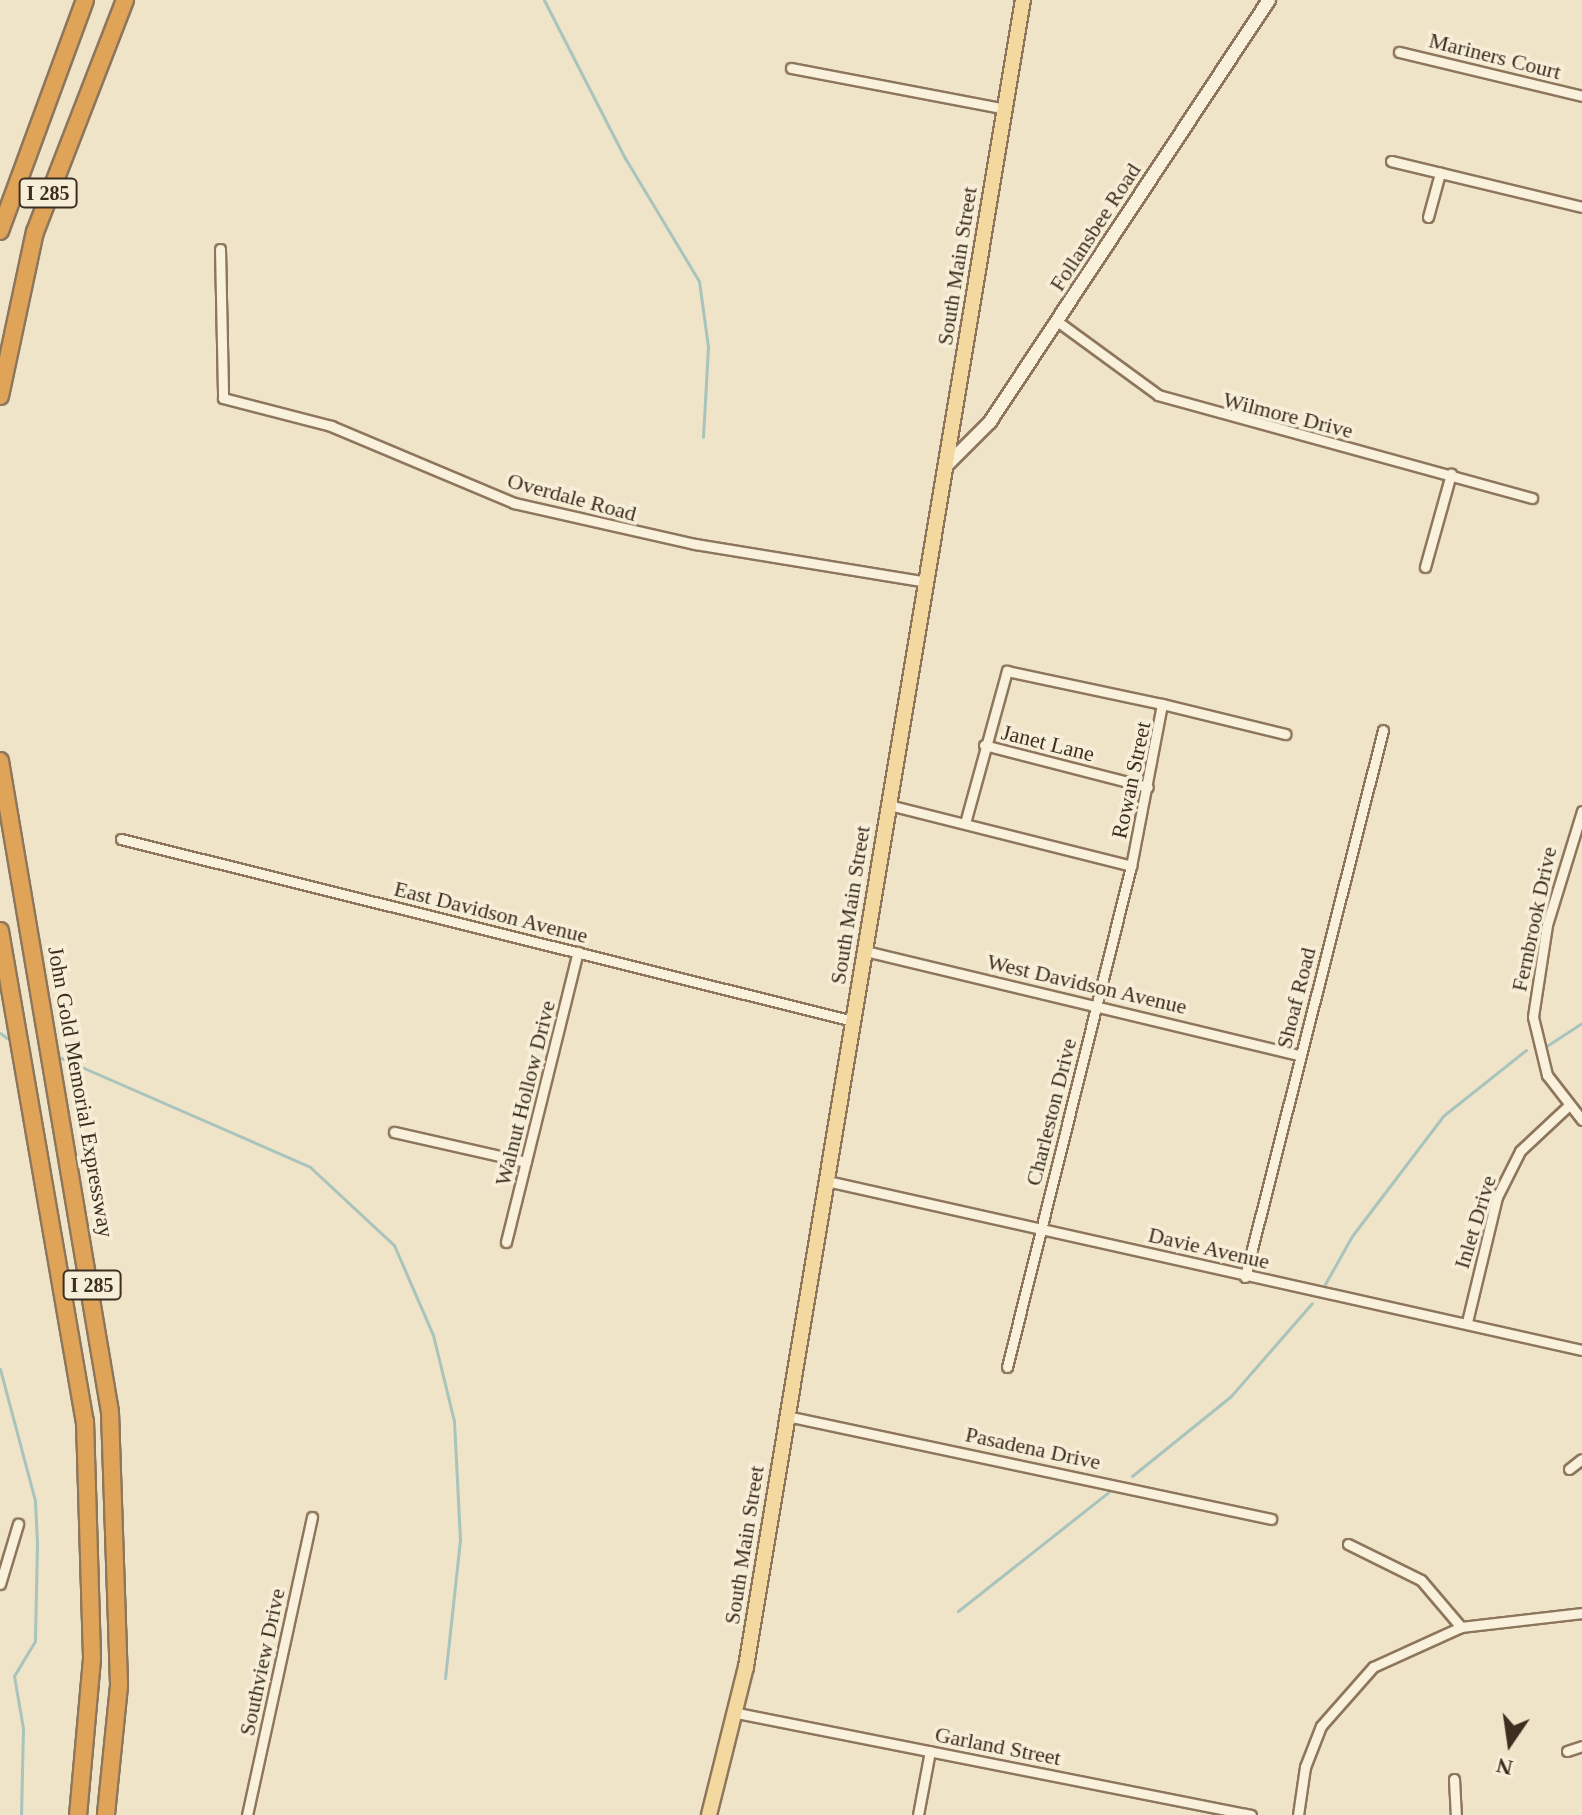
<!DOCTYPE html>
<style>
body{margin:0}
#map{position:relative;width:1582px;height:1815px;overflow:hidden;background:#f0e4c8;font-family:Georgia,serif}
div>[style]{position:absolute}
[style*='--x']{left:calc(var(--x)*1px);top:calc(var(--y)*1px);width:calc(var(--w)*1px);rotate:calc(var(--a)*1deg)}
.stream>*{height:3px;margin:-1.5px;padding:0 1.5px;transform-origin:1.5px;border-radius:1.5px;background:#a9c4bc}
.roads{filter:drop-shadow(2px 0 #8d765c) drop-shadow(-2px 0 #8d765c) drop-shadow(0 2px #8d765c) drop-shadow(0 -2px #8d765c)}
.street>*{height:9px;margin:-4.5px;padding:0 4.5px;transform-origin:4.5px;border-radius:4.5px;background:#faf1dc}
.secondary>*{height:12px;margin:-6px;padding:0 6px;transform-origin:6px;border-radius:6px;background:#faf1dc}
.primary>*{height:14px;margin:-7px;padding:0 7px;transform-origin:7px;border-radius:7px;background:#f3d9a0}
.highway>*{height:16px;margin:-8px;padding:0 8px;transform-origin:8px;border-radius:8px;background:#e0a458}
span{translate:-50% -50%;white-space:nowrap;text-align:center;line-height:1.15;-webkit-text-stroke:7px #f7eed8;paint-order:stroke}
.shield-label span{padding:2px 6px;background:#f7eed8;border:2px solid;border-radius:6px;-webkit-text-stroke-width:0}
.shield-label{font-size:20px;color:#3d2e20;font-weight:700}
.street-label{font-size:22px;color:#3d2e20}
.north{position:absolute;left:1470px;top:1703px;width:80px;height:80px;-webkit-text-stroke:6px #f7eed8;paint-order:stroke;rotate:193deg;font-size:22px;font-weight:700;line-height:32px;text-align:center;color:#3d2e20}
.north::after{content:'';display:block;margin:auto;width:28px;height:36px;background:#3d2e20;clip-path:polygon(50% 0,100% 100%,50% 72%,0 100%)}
</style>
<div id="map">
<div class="stream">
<div style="--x:544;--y:0;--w:178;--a:62.9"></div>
<div style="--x:625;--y:158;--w:144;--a:59"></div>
<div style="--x:699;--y:281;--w:67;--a:82.2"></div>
<div style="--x:708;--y:347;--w:90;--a:93.2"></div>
<div style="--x:0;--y:1033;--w:9;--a:36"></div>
<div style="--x:1545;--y:1047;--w:44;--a:-33"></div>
<div style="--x:61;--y:1058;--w:272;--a:23.6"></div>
<div style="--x:310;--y:1167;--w:115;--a:42.9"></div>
<div style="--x:394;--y:1245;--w:98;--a:66.6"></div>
<div style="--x:433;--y:1335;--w:89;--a:76.3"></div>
<div style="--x:454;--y:1421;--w:119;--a:87.1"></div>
<div style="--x:460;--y:1540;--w:139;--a:96.2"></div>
<div style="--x:1325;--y:1284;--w:55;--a:-60.6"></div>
<div style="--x:1352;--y:1236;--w:151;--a:-52.8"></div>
<div style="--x:1443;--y:1116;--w:106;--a:-38.5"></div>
<div style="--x:0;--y:1369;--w:137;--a:75.1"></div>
<div style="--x:35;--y:1501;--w:42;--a:87.3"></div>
<div style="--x:37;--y:1543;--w:98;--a:91.2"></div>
<div style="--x:35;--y:1641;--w:41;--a:121"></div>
<div style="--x:14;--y:1676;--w:53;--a:80.2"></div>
<div style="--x:23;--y:1728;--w:87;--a:91.3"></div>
<div style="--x:1132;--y:1476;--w:127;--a:-38.9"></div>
<div style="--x:1231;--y:1396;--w:123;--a:-48.9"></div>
<div style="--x:958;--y:1611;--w:195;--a:-38.3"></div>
</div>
<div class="roads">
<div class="street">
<div style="--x:1399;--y:52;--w:188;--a:13.5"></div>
<div style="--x:791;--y:68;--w:218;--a:10.8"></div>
<div style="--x:1391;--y:161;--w:196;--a:13.5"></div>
<div style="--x:1428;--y:217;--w:46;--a:-74.7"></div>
<div style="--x:220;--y:249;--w:149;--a:88.8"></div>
<div style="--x:223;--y:398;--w:112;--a:14.5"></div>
<div style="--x:331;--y:426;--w:199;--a:22.8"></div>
<div style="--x:514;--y:503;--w:186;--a:12.8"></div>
<div style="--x:695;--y:544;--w:234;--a:9.3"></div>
<div style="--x:1057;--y:321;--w:125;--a:36.2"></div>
<div style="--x:1158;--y:395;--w:388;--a:15.4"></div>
<div style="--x:1425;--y:567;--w:97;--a:-74.4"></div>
<div style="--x:1162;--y:704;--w:127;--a:13.7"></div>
<div style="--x:984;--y:745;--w:169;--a:14.4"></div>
<div style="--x:889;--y:805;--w:250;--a:14.1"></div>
<div style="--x:1582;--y:811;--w:119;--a:107.1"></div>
<div style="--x:1547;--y:925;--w:93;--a:98.7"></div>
<div style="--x:1533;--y:1017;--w:60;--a:76.4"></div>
<div style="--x:1547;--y:1075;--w:57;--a:52.1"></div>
<div style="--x:965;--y:823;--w:158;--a:-74.6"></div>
<div style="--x:1007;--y:671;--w:158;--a:12"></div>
<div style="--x:1162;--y:704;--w:165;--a:100.8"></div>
<div style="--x:1131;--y:866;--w:516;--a:103.9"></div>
<div style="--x:121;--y:839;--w:754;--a:13.96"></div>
<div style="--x:865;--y:951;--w:446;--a:13.5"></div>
<div style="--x:394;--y:1132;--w:135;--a:12.8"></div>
<div style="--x:827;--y:1181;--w:774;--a:12.62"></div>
<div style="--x:506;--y:1242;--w:299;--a:-76.1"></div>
<div style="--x:1245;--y:1277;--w:564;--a:-75.84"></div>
<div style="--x:1467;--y:1322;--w:129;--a:-76.5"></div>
<div style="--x:1497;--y:1197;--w:51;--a:-63.4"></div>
<div style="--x:1520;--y:1151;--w:64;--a:-43.1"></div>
<div style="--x:787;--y:1416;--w:495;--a:12"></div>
<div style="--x:1569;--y:1469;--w:16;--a:-38"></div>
<div style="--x:1348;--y:1544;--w:81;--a:26.3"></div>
<div style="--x:1421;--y:1580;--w:62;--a:49.6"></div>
<div style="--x:0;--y:1584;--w:63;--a:-73.3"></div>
<div style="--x:737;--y:1713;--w:524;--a:11.22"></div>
<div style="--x:1567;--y:1751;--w:16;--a:-18"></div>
<div style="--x:1454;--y:1779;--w:36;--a:87"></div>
<div style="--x:247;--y:1815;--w:305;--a:-77.7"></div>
<div style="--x:918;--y:1815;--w:65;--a:-79.4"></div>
<div style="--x:1298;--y:1815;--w:49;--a:-81.7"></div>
<div style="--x:1305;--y:1767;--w:44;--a:-68.7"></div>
<div style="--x:1321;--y:1726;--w:79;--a:-48.6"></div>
<div style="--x:1373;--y:1667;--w:97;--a:-24.4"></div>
<div style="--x:1461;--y:1627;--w:122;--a:-6.6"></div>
</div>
<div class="secondary">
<div style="--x:945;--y:467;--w:64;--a:-45"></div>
<div style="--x:990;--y:422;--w:506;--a:-56.53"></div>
</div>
<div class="primary">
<div style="--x:709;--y:1815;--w:153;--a:-76"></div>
<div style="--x:746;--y:1667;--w:1690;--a:-80.57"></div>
</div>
<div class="highway">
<div style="--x:0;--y:231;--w:246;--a:-69.8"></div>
<div style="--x:0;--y:396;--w:168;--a:-78"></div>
<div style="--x:35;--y:232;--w:249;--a:-68.8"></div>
<div style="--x:0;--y:761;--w:660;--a:80.41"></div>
<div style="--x:110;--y:1412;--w:274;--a:88.1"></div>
<div style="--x:119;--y:1686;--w:130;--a:95.8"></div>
<div style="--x:0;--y:931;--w:497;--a:80.2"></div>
<div style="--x:85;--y:1421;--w:238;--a:88.3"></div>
<div style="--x:92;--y:1659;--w:157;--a:95.1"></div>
</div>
</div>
<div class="shield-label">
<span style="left:48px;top:193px">I 285</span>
<span style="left:92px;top:1285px">I 285</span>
</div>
<div class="street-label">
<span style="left:1495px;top:56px;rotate:14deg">Mariners Court</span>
<span style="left:1095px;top:227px;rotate:-57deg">Follansbee Road</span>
<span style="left:957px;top:266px;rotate:-81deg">South Main Street</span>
<span style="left:1288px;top:415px;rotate:14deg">Wilmore Drive</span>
<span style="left:572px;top:497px;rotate:15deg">Overdale Road</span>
<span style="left:1048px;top:743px;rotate:14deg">Janet Lane</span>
<span style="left:1131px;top:780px;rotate:-78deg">Rowan Street</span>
<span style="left:850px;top:905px;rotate:-81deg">South Main Street</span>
<span style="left:491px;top:912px;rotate:14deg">East Davidson Avenue</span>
<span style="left:1534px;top:919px;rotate:-78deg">Fernbrook Drive</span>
<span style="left:1087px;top:984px;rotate:13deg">West Davidson Avenue</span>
<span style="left:1296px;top:998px;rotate:-76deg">Shoaf Road</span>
<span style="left:81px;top:1092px;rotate:80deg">John Gold Memorial Expressway</span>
<span style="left:525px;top:1093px;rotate:-76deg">Walnut Hollow Drive</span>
<span style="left:1051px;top:1112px;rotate:-76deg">Charleston Drive</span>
<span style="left:1475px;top:1222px;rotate:-73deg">Inlet Drive</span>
<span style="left:1209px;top:1248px;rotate:13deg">Davie Avenue</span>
<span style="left:1033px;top:1448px;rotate:12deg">Pasadena Drive</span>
<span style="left:744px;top:1545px;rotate:-81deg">South Main Street</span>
<span style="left:262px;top:1662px;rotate:-78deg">Southview Drive</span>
<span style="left:998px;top:1746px;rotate:11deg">Garland Street</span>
</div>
<div class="north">N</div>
</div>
